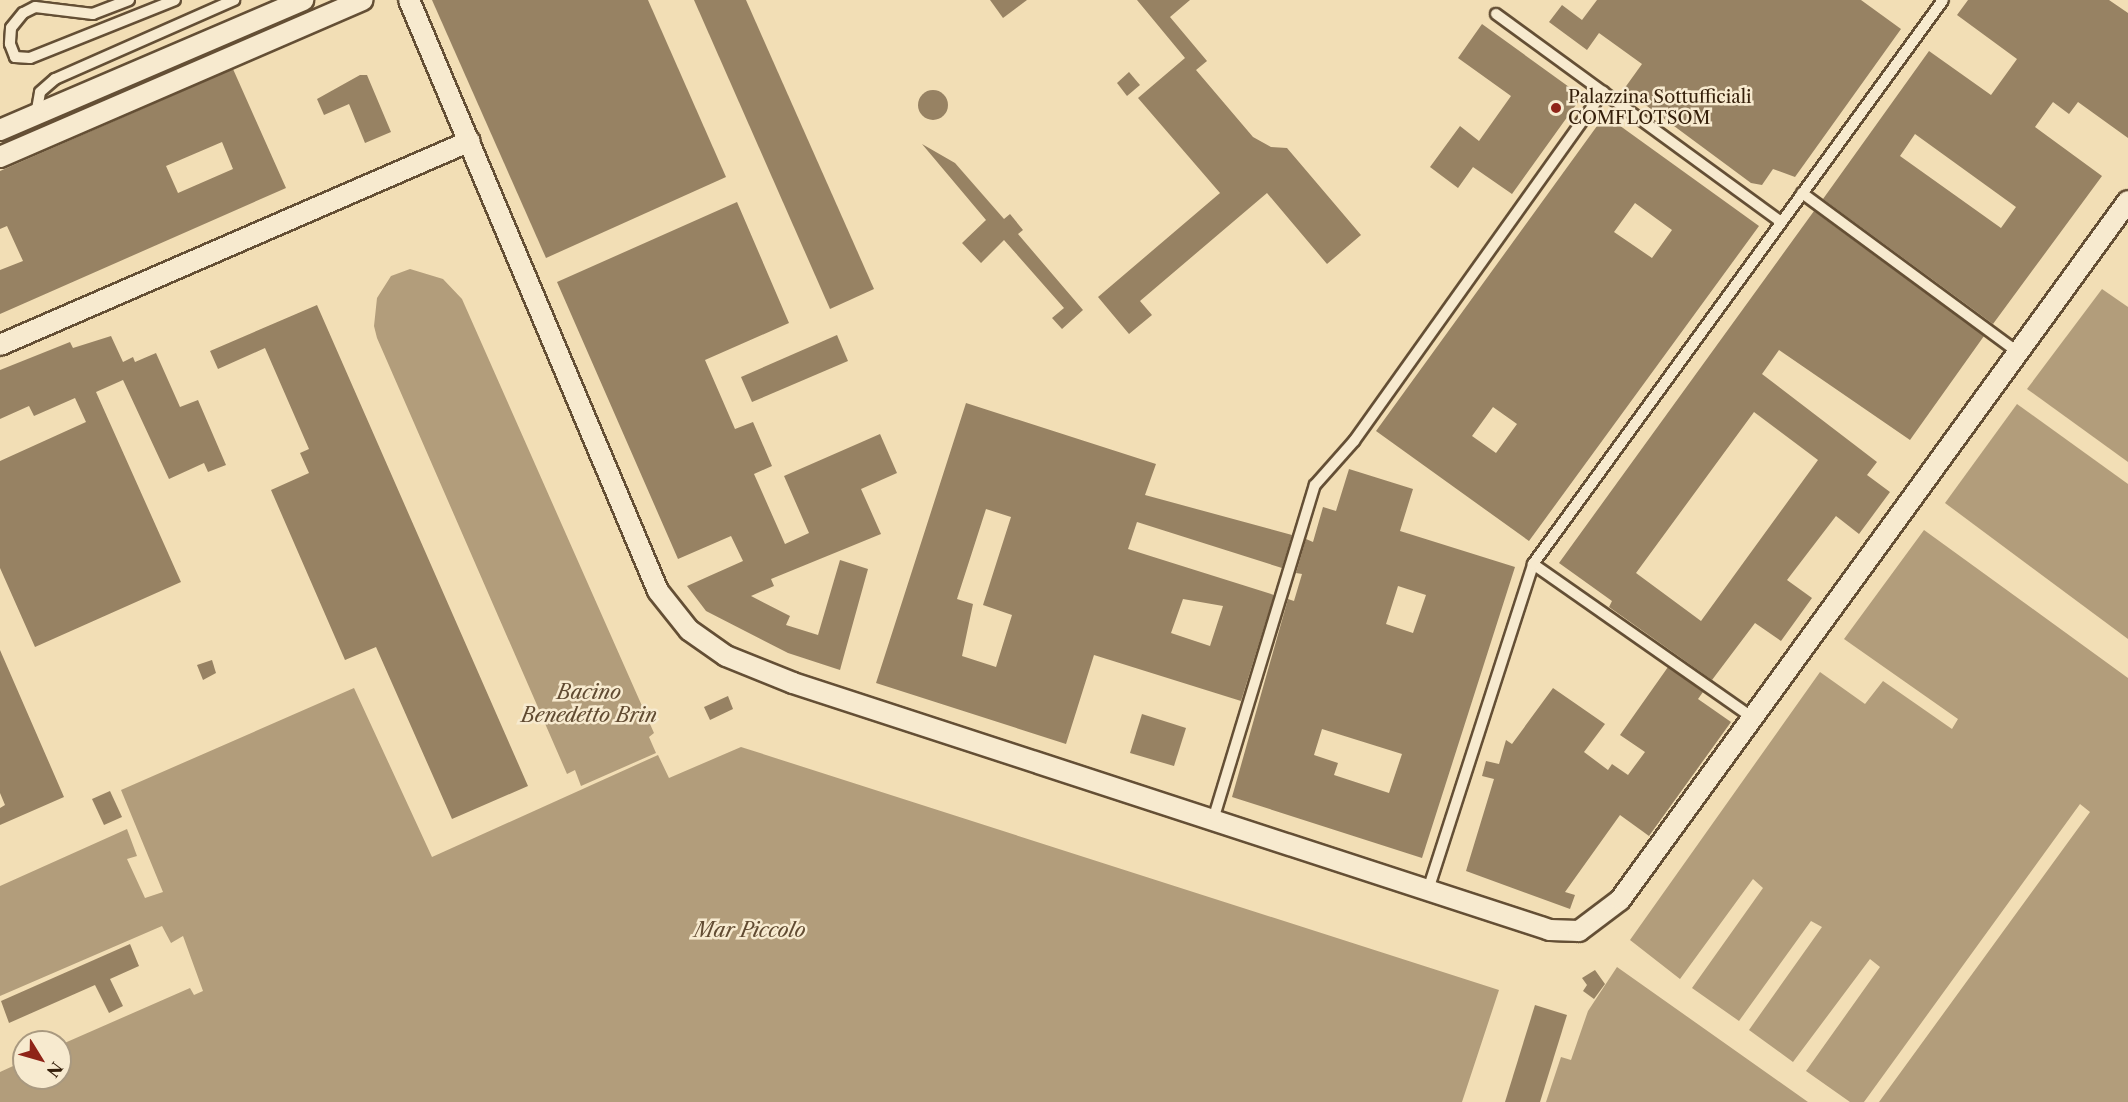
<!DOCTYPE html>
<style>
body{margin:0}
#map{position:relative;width:2128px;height:1102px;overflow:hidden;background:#f2deb5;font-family:"Libre Caslon Text",serif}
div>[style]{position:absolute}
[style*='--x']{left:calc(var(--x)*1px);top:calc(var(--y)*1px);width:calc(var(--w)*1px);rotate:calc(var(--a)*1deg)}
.water>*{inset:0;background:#b29d7b}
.building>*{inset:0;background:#978263}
.round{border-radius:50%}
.roads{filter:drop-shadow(2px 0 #644f35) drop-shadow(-2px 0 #644f35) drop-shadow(0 2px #644f35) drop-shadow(0 -2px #644f35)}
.service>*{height:10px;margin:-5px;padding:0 5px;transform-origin:5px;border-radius:5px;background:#f7eacf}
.minor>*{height:20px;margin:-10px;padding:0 10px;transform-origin:10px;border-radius:10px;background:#f7eacf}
.dots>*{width:16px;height:16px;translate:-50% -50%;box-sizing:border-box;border:3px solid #f7eacf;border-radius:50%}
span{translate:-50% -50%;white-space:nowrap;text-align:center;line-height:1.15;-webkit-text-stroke:5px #f7eacf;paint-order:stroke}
.poi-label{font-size:18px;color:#351f0a}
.left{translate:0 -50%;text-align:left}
.water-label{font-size:20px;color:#614b32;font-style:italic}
.north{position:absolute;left:12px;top:1030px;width:60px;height:60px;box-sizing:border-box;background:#f7eacf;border:2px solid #a99980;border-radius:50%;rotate:127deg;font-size:16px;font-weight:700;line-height:24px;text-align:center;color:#351f0a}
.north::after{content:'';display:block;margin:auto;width:21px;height:27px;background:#8f2418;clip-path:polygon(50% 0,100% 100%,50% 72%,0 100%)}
</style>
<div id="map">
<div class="water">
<div style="clip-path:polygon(410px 269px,443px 279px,462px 299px,654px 733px,649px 737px,656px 753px,581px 786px,575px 770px,567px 774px,377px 338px,374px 326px,377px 298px,391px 276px)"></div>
<div style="clip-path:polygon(2102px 289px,2128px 307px,2128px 462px,2027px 389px)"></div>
<div style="clip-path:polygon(2017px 404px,2128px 484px,2128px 639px,1945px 503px)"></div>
<div style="clip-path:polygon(1924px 530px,2128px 678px,2128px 1102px,1879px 1102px,2090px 812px,2080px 804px,1864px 1102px,1850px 1102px,1806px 1071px,1880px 967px,1870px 959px,1793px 1062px,1749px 1030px,1822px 927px,1811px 921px,1739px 1021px,1692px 988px,1763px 888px,1753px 879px,1680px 979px,1630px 940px,1820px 672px,1865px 704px,1883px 681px,1952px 729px,1958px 719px,1844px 639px)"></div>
<div style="clip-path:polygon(354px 688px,432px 857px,658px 755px,669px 778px,741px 747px,1499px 990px,1462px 1102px,0 1102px,0 1072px,24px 1061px,24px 1078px,60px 1078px,60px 1045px,190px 988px,194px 995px,203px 991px,183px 936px,171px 943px,162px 926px,0 996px,0 886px,127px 829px,137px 856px,127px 859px,145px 898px,163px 892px,121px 790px)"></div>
<div style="clip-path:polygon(1617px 967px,1808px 1102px,1546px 1102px,1561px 1057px,1571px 1060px,1588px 1011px)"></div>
</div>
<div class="building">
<div style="clip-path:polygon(432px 0,648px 0,726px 177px,546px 258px)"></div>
<div style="clip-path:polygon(694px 0,746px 0,874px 289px,830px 309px)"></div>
<div style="clip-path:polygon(990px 0,1027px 0,1003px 18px)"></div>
<div style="clip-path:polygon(1137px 0,1190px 0,1170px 17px,1207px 61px,1196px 70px,1253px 137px,1271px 147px,1287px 148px,1361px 235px,1327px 264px,1267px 193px,1140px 301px,1152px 315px,1129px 334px,1098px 297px,1220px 193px,1138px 98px,1185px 58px)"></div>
<div style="clip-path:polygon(1597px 0,1861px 0,1901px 29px,1795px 177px,1773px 169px,1762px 185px,1751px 183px,1624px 89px,1642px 64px,1599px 33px,1587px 50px,1549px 22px,1562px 5px,1582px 20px)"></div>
<div style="clip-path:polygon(evenodd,1968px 0,2109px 0,2128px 13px,2128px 138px,2078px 102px,2069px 114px,2053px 102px,2035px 127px,2102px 176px,1993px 324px,1823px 199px,1929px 51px,1991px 95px,2017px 59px,1957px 15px,1968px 0,1915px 134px,2016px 207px,2001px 228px,1900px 156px,1915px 134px)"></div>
<div style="clip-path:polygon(1482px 24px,1576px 92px,1578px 102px,1512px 194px,1473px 167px,1458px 188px,1430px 167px,1460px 126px,1479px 141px,1511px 96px,1458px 58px)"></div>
<div style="clip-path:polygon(evenodd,233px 69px,286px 188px,0 314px,0 270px,23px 261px,7px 226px,0 229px,0 171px,233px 69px,222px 142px,233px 169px,178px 193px,166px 166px,222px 142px)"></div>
<div style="clip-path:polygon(1129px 72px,1140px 85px,1127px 96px,1117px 83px)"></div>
<div style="clip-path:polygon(360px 75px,367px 75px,391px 132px,365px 143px,349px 104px,324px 115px,317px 99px)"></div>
<div class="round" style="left:918px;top:90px;width:30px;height:30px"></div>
<div style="clip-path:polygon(evenodd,1605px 115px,1759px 226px,1529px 541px,1376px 431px,1605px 115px,1635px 203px,1672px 230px,1652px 258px,1614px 232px,1635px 203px,1605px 115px,1493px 407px,1517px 424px,1496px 453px,1472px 436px,1493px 407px)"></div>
<div style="clip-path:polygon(922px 144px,955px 163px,1004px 219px,1010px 214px,1023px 230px,1018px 234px,1083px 310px,1062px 329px,1052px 318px,1064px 308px,1004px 240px,981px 263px,962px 243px,986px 220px)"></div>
<div style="clip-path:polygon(737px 202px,789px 323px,705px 360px,735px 429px,753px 422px,772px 466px,754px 474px,785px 544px,809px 533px,784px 476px,880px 434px,897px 473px,861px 489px,881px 534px,771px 579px,774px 586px,751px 596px,790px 616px,786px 625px,818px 635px,840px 560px,868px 569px,840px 670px,788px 653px,706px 611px,687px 586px,743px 561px,731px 536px,678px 559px,557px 282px)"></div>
<div style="clip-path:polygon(evenodd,1814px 211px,1984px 336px,1910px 440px,1779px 350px,1762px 374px,1877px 462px,1867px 475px,1890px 492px,1859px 534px,1836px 516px,1787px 580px,1812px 598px,1781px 641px,1755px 623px,1712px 680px,1609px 607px,1612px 601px,1559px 563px,1814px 211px,1754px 412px,1818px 460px,1701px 621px,1636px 573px,1754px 412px)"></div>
<div style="clip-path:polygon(317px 305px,528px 786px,452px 819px,376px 647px,345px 660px,271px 490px,309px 473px,300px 453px,309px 449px,265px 348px,218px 369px,210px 351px)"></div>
<div style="clip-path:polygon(837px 335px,848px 361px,752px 402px,741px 377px)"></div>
<div style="clip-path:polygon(111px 336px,123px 362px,133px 357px,135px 362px,156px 353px,180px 407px,198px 400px,226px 465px,208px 472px,204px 463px,169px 479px,123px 380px,96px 392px,181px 582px,35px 647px,0 568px,0 461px,86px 422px,75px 398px,34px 416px,29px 406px,0 419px,0 370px,70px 342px,73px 348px)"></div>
<div style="clip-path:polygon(evenodd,966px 403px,1156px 464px,1145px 495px,1292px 535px,1282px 568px,1137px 522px,1128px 549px,1274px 595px,1241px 701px,1094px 655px,1066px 744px,876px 683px,966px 403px,986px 509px,1011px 517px,983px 605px,1012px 615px,996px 667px,962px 656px,973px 604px,957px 599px,986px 509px,966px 403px,1183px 599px,1223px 606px,1210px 646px,1171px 633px,1183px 599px)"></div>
<div style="clip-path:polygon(evenodd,1349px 469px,1413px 489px,1400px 531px,1515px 567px,1422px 858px,1232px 797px,1288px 599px,1294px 601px,1302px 574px,1296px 573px,1306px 539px,1313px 542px,1323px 507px,1336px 511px,1349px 469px,1398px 586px,1426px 595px,1413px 633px,1386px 624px,1398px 586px,1349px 469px,1322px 729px,1402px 754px,1389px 793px,1334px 775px,1338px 763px,1314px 755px,1322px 729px)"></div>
<div style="clip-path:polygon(0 650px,64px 797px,0 825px,0 808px,5px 805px,0 793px)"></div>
<div style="clip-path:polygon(212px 660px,216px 673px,203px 680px,197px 665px)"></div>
<div style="clip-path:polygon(1668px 667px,1703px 692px,1698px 699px,1731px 722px,1649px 836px,1620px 815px,1565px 892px,1575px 895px,1570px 909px,1466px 871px,1494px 779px,1482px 776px,1486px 761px,1499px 764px,1506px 740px,1512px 744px,1553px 688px,1605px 724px,1584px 752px,1608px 770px,1612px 764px,1628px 775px,1645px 752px,1620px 735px)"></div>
<div style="clip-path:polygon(728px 696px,733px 709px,710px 720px,704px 707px)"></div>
<div style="clip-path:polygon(1142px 714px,1186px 728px,1174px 766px,1130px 753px)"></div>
<div style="clip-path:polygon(110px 791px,122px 817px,104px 825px,92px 799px)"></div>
<div style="clip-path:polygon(130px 944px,139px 966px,110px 979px,123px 1006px,109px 1013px,95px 985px,9px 1023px,1px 1001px)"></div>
<div style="clip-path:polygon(1595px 970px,1605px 984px,1594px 999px,1583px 991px,1587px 985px,1582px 978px)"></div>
<div style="clip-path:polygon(1535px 1005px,1567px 1015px,1540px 1102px,1505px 1102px)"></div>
</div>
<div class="roads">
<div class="service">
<div style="--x:129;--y:0;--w:39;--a:159"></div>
<div style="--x:93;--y:14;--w:58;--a:-173.1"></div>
<div style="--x:35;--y:7;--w:13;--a:153"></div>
<div style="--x:23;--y:13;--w:19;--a:129"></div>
<div style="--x:11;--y:28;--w:16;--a:94"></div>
<div style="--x:10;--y:44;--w:14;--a:69"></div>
<div style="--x:15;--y:57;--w:15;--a:4"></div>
<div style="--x:30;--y:58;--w:156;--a:-21.8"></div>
<div style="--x:1496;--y:14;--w:353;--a:36.1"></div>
<div style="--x:36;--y:115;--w:23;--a:-80"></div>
<div style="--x:40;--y:92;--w:20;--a:-41"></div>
<div style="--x:55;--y:79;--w:196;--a:-23.8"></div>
<div style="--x:1802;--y:193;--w:268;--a:36.4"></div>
<div style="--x:1533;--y:564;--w:269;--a:35"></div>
<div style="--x:1213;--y:820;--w:350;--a:-73.1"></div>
<div style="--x:1315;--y:485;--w:59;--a:-48.4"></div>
<div style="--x:1354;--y:441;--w:429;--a:-54.5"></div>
<div style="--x:1428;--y:890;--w:342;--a:-72.1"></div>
<div style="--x:1533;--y:564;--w:697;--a:-53.98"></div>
</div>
<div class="minor">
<div style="--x:409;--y:0;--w:641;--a:67.15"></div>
<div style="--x:658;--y:591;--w:50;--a:51.5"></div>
<div style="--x:689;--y:630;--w:45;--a:35.1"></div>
<div style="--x:726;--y:656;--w:72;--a:21.9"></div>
<div style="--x:793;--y:683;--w:796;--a:18.07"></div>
<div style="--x:1550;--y:930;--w:29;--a:2"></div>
<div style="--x:1579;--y:931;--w:51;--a:-37.1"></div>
<div style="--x:1620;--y:900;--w:864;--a:-53.99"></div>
<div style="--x:0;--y:130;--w:330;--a:-23.2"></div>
<div style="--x:0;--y:157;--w:395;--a:-23.4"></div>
<div style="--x:0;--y:345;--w:512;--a:-23.46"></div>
</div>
</div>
<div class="dots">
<div style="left:1556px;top:108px;background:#8f2418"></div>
</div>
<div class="poi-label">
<span class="left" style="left:1568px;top:108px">Palazzina Sottufficiali<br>COMFLOTSOM</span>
</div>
<div class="water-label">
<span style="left:589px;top:704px">Bacino<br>Benedetto Brin</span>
<span style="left:750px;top:930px">Mar Piccolo</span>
</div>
<div class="north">N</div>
</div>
